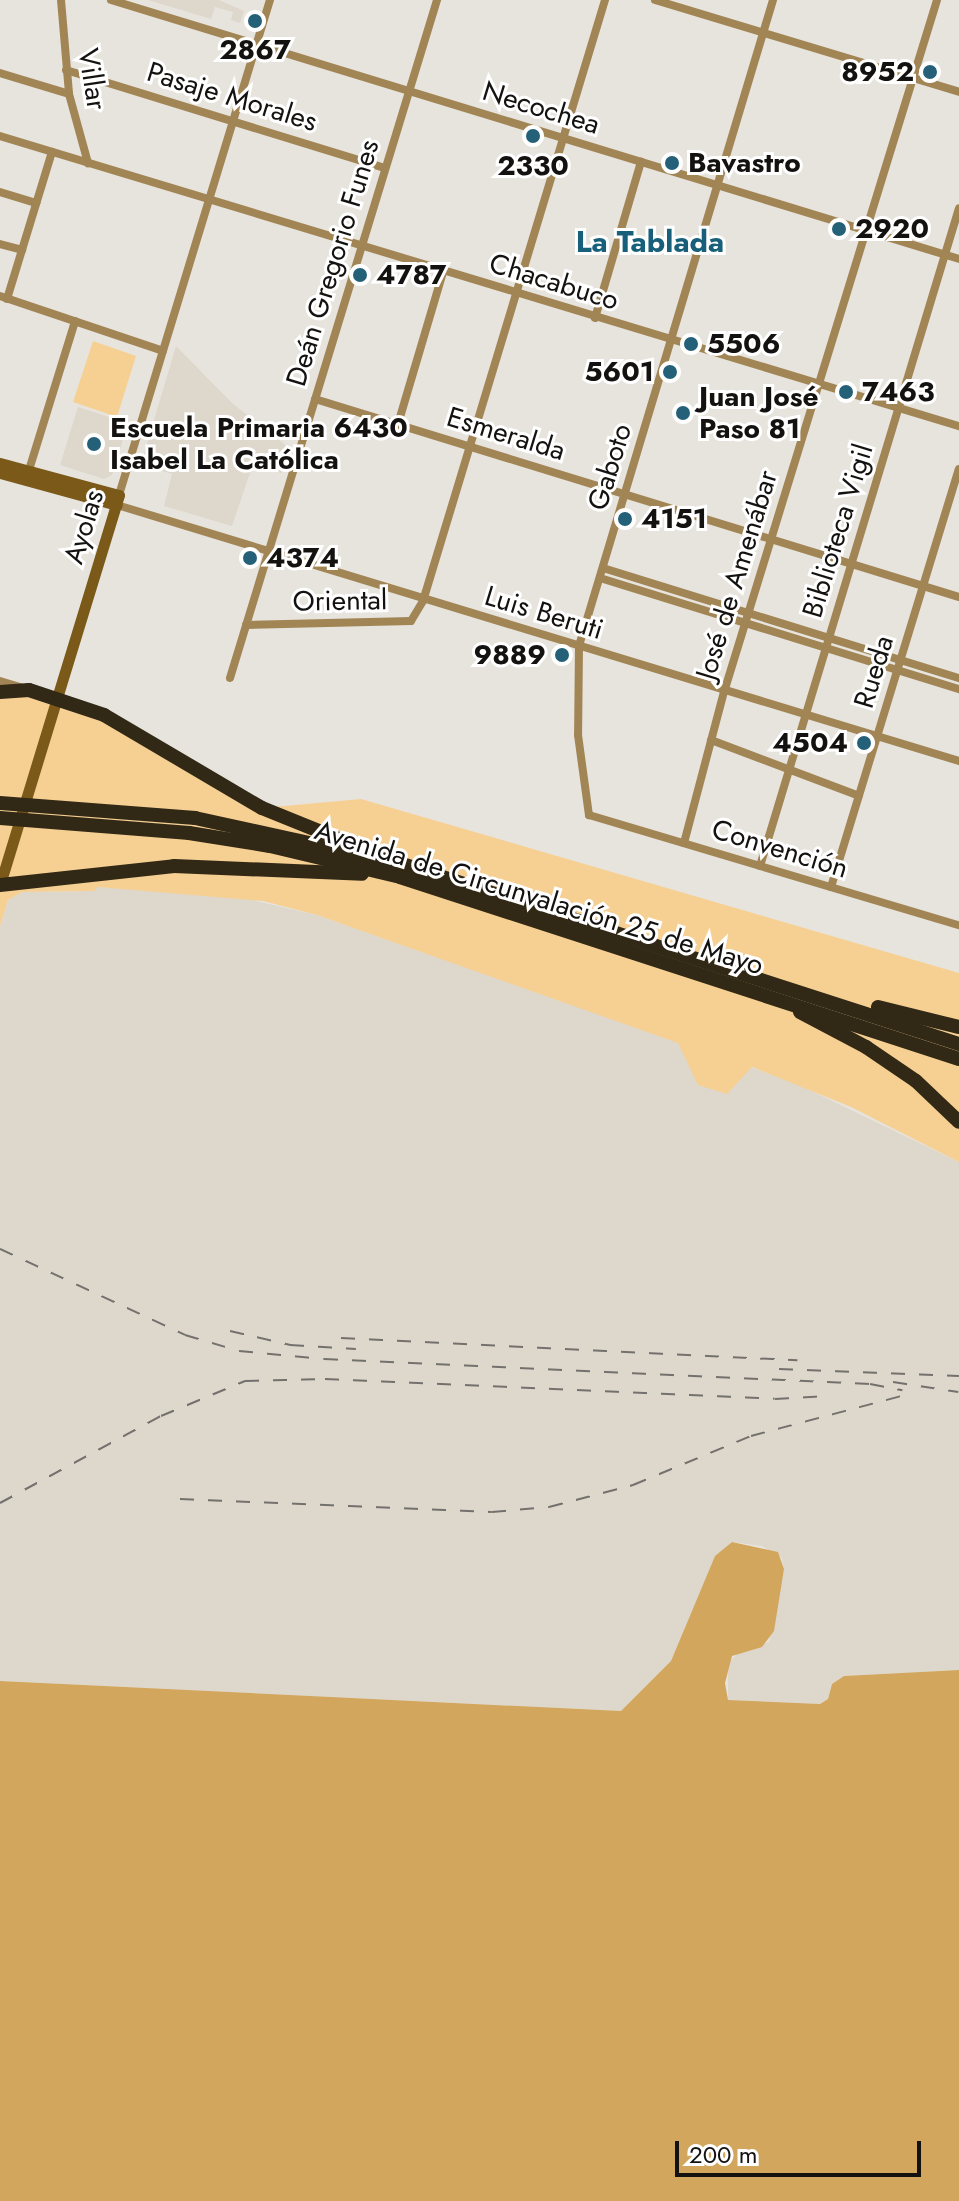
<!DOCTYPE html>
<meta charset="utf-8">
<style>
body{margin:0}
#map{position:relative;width:959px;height:2201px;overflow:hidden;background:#e7e4de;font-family:Jost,sans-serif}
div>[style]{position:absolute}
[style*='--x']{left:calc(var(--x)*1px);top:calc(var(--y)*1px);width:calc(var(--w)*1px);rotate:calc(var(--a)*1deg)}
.built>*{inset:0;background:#ded7cb}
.green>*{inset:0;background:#f6d093}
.water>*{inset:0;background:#d2a65d}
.street>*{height:8px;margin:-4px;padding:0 4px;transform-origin:4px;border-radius:4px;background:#a28555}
.secondary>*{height:11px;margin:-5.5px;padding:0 5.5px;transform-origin:5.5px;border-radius:5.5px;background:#7b5919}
.highway>*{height:14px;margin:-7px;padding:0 7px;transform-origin:7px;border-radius:7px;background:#322816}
.rail>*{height:2px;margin-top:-1px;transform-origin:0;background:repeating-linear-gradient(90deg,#73716d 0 14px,transparent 0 28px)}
.dots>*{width:22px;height:22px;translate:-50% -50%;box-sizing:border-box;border:4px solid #fff;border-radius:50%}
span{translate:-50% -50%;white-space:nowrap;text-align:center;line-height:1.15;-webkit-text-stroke:6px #fff;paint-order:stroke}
.poi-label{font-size:28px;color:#131210;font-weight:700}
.right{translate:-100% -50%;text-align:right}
.left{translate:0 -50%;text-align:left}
.street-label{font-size:28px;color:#131210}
.neighbourhood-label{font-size:30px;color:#185f7a;font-weight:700}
.scale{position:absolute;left:675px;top:2141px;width:246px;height:36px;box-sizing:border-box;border:4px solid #131210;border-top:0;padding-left:10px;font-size:24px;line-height:28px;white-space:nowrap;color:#131210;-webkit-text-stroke:6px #fff;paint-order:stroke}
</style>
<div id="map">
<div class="built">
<div style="clip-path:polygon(148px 0,219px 0,244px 11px,240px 23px,231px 20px,233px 12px,215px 7px,211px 19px)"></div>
<div style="clip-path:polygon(176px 346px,232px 403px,289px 448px,282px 473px,252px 467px,232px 526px,164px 506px,172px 474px,141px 464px)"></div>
<div style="clip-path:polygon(78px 407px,128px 423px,112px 475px,104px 479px,60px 465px)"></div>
<div style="clip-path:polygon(97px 887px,226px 894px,317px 915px,793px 1082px,959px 1162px,959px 1670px,844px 1676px,832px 1684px,828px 1699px,820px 1704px,728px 1700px,728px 1663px,739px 1652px,769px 1642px,784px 1569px,782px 1558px,762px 1546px,732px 1542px,715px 1556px,671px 1661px,621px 1711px,0 1681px,0 926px,8px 900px,22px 892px,94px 891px)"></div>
</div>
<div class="green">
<div style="clip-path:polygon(93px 341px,136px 356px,117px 417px,73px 402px)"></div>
<div style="clip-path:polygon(0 681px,104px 715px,262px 808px,361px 799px,959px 973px,959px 1162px,851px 1107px,752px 1067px,727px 1094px,698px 1085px,678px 1043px,317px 915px,263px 901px,98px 887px,94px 891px,22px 892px,8px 900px,0 926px)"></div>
</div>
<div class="water">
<div style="clip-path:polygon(732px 1542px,778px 1552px,784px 1569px,774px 1631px,762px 1647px,732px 1656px,725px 1683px,728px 1700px,820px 1704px,828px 1699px,832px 1684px,844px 1676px,959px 1670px,959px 2201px,0 2201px,0 1681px,621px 1711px,671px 1661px,715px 1556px)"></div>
</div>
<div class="street">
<div style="--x:61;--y:0;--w:94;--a:85.1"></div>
<div style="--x:69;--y:94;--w:72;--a:74.6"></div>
<div style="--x:111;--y:0;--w:887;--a:16.98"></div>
<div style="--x:655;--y:0;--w:318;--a:16.8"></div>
<div style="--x:773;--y:0;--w:675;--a:106.72"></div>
<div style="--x:579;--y:646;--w:89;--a:90.6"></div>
<div style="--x:578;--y:735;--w:81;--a:82.2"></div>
<div style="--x:589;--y:815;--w:386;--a:16.6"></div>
<div style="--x:66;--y:70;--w:333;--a:17.1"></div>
<div style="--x:0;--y:73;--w:72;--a:16.9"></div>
<div style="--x:0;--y:136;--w:1002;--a:16.83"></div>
<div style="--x:0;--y:192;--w:38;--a:17"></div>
<div style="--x:0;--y:244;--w:23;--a:15"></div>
<div style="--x:0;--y:296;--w:172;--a:18.6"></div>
<div style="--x:7;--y:299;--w:154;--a:-73"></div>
<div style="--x:595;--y:318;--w:163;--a:-73.6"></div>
<div style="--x:315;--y:399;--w:674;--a:17.09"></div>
<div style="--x:398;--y:424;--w:159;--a:-73.5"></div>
<div style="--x:29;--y:470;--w:156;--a:-72.8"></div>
<div style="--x:119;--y:495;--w:518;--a:-73.04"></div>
<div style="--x:117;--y:505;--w:880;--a:16.91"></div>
<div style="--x:603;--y:568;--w:373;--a:17.2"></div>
<div style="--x:600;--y:578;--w:376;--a:17.2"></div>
<div style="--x:246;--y:625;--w:165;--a:-1.4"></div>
<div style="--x:411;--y:621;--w:23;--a:-59"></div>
<div style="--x:423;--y:601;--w:628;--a:-73.15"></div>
<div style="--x:230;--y:678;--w:709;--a:-73.02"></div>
<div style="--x:0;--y:681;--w:21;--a:17"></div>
<div style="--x:711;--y:740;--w:158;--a:20.7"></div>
<div style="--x:684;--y:843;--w:156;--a:-75.2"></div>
<div style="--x:724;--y:692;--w:724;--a:-72.89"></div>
<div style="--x:760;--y:866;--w:687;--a:-73.17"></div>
<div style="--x:831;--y:887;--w:437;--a:-73"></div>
</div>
<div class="secondary">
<div style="--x:0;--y:463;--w:123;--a:15.1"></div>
<div style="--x:119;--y:495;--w:407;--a:107"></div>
<div style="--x:0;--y:473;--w:121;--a:15.3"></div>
</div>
<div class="highway">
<div style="--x:0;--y:692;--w:29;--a:-4"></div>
<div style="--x:29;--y:690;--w:79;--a:18.4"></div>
<div style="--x:104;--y:715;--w:183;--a:30.5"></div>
<div style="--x:262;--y:808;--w:96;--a:22"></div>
<div style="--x:0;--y:803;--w:196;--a:4.4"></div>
<div style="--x:195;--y:818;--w:209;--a:12.4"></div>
<div style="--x:399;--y:863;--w:589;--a:17.91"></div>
<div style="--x:0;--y:818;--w:190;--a:4.5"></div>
<div style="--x:189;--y:833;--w:82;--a:9.1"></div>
<div style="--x:270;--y:846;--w:134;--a:13.4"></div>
<div style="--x:400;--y:877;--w:588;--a:18.03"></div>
<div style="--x:0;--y:885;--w:175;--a:-6.2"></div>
<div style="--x:174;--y:866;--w:188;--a:2.4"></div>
<div style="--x:878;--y:1007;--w:83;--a:13.9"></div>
<div style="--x:800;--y:1012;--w:75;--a:27.9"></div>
<div style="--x:866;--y:1047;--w:60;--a:34.2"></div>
<div style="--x:916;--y:1081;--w:59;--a:43.6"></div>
</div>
<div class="rail">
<div style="--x:0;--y:1249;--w:204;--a:24.9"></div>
<div style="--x:185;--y:1335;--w:56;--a:16.5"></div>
<div style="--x:239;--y:1351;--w:85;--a:5.4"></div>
<div style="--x:324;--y:1359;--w:547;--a:2.62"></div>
<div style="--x:870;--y:1384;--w:33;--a:11"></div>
<div style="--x:230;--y:1331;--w:62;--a:13.1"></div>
<div style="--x:290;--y:1345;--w:66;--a:3.5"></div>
<div style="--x:341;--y:1338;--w:457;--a:2.8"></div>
<div style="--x:779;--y:1369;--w:180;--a:2.2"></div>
<div style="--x:893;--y:1382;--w:66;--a:8.7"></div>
<div style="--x:180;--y:1499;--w:312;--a:2.4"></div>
<div style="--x:492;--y:1512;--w:57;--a:-5"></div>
<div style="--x:549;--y:1507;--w:87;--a:-14.7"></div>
<div style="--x:633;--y:1485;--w:128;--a:-22.6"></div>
<div style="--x:751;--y:1436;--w:159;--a:-14.9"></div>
<div style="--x:0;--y:1503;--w:183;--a:-28.4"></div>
<div style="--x:161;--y:1416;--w:91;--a:-22.6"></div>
<div style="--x:245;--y:1381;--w:80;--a:-1.4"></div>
<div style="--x:325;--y:1379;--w:450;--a:2.5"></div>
<div style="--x:775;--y:1399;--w:53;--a:-3.2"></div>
</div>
<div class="dots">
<div style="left:255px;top:21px;background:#256079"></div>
<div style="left:930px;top:72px;background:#256079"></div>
<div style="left:533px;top:136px;background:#256079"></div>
<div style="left:672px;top:163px;background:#256079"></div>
<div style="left:839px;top:229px;background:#256079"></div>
<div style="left:360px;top:275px;background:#256079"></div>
<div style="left:691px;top:344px;background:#256079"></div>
<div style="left:670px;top:372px;background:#256079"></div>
<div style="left:846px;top:392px;background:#256079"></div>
<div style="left:683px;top:413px;background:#256079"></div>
<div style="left:94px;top:444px;background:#256079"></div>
<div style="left:625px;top:519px;background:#256079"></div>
<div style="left:250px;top:558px;background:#256079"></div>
<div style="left:562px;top:655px;background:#256079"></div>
<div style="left:864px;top:743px;background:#256079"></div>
</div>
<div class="poi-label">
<span style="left:255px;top:50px">2867</span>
<span class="right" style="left:914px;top:72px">8952</span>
<span class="left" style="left:688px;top:163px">Bavastro</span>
<span style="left:533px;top:166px">2330</span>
<span class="left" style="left:855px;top:229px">2920</span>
<span class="left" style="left:376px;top:275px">4787</span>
<span class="left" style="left:707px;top:344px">5506</span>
<span class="right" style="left:654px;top:372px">5601</span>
<span class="left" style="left:862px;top:392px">7463</span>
<span class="left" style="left:699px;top:413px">Juan José<br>Paso 81</span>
<span class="left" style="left:110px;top:444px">Escuela Primaria 6430<br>Isabel La Católica</span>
<span class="left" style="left:641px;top:519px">4151</span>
<span class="left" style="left:266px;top:558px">4374</span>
<span class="right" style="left:546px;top:655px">9889</span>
<span class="right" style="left:848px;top:743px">4504</span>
</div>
<div class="street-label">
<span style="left:92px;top:79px;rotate:81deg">Villar</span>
<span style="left:232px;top:97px;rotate:17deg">Pasaje Morales</span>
<span style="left:541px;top:108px;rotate:17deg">Necochea</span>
<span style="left:333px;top:263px;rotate:-73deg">Deán Gregorio Funes</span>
<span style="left:554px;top:282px;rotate:17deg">Chacabuco</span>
<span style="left:506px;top:434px;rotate:17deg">Esmeralda</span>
<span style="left:610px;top:467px;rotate:-73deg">Gaboto</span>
<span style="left:84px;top:527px;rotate:-73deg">Ayolas</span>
<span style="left:838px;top:531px;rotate:-73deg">Biblioteca Vigil</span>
<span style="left:737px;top:575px;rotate:-73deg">José de Amenábar</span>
<span style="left:340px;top:601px;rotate:-1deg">Oriental</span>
<span style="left:544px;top:613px;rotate:17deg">Luis Beruti</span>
<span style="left:874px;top:672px;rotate:-73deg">Rueda</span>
<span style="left:780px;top:849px;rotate:17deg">Convención</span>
<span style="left:539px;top:898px;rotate:17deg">Avenida de Circunvalación 25 de Mayo</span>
</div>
<div class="neighbourhood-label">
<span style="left:650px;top:242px">La Tablada</span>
</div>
<div class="scale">200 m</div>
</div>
